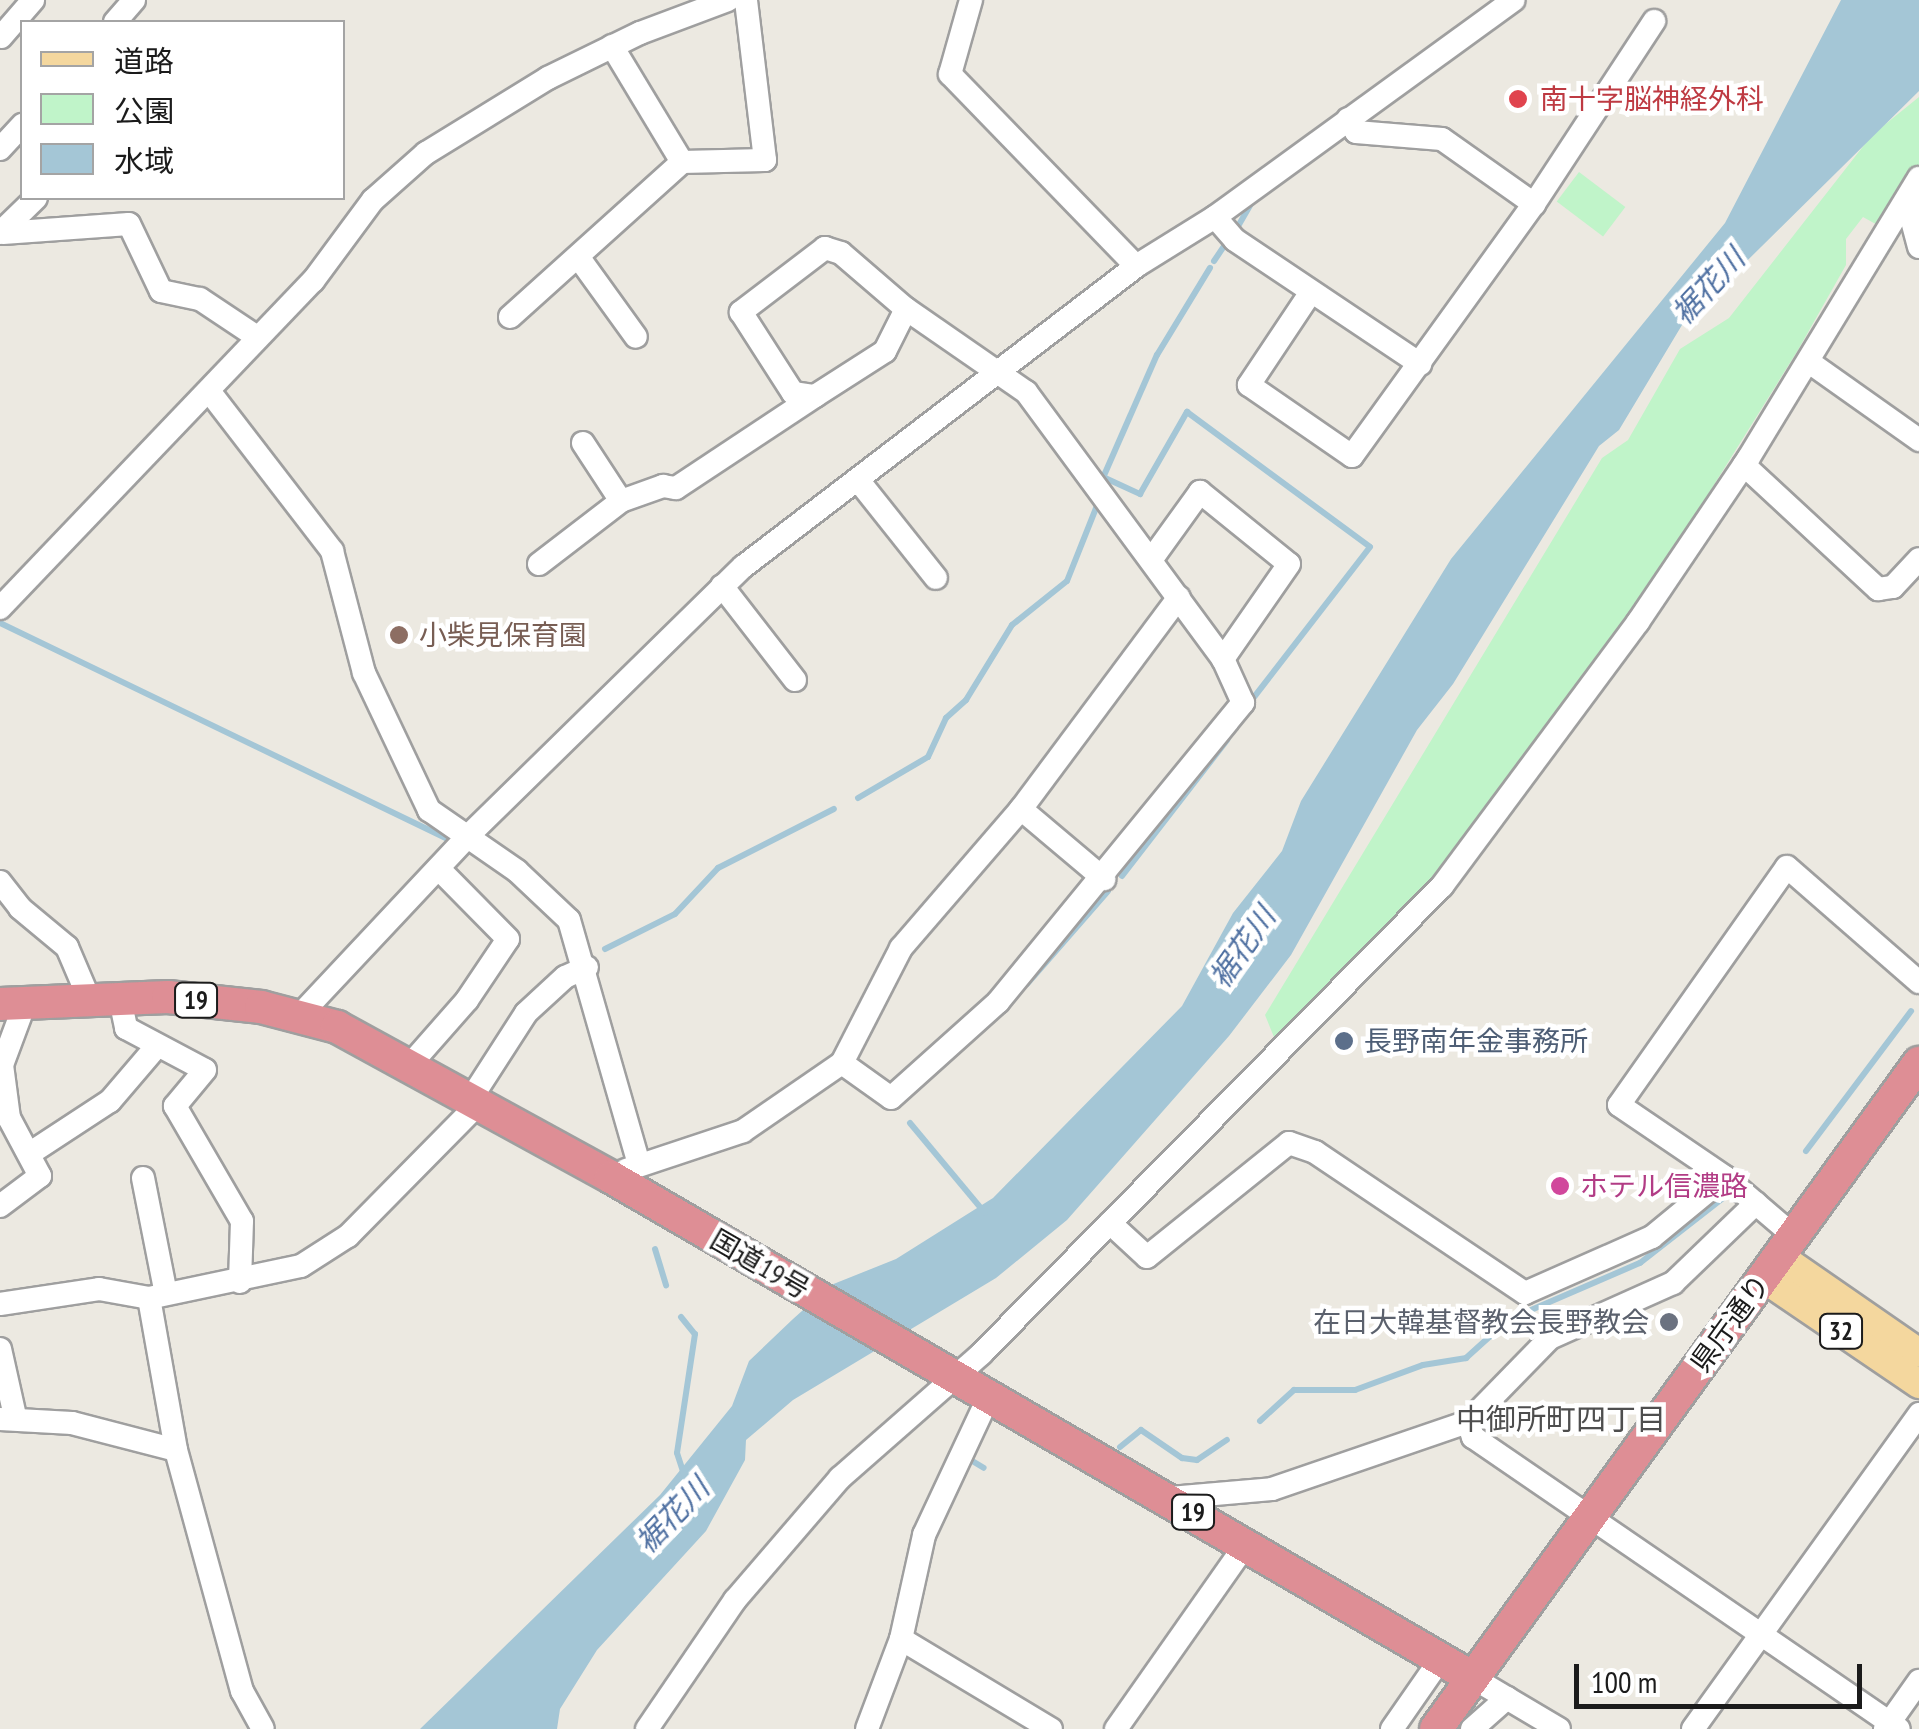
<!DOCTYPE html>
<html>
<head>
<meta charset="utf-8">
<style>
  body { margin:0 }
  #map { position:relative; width:1919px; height:1729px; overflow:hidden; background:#ece9e1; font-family:"PT Sans Narrow","Noto Sans JP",sans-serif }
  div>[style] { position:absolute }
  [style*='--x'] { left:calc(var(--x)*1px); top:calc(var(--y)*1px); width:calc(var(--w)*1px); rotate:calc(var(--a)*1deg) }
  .park>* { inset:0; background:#c0f4c9; transform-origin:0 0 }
  .water>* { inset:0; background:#a4c6d6 }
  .stream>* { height:6px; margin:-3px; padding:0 3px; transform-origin:3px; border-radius:3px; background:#a4c6d6 }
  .roads { filter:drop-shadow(2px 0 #9f9f9f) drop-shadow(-2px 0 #9f9f9f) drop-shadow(0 2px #9f9f9f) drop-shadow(0 -2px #9f9f9f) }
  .minor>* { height:22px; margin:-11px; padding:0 11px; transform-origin:11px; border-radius:11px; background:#fff }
  .major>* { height:28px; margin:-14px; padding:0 14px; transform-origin:14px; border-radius:14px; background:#f4d79e }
  .highway>* { height:32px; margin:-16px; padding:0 16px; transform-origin:16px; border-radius:16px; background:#de8e95 }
  .dots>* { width:28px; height:28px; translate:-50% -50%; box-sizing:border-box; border:5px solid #fff; border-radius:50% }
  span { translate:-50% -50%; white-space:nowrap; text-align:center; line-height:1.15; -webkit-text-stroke:9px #fff; paint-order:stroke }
  .shield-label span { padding:2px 8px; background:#fff; border:2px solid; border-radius:8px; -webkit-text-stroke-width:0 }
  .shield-label { font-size:25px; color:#1b1b1b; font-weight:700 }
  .health-label { font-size:28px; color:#be3a42 }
  .left { translate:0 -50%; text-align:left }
  .education-label { font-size:28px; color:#785e54 }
  .service-label { font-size:28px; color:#4e5e75 }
  .hotel-label { font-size:28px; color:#b23c85 }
  .street-label { font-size:28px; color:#1b1b1b }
  .worship-label { font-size:28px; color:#5b616d }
  .right { translate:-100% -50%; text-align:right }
  .water-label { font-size:30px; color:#5071a2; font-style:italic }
  .neighbourhood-label { font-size:30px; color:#4e4e4e }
  .legend { position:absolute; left:20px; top:20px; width:325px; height:180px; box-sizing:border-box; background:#fff; border:2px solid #a4a4a4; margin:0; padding:12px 18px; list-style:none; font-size:30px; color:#1b1b1b }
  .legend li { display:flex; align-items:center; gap:20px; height:50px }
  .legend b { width:50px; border:2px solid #a4a4a4 }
  .scale { position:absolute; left:1574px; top:1664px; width:288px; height:45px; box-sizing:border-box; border:5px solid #1b1b1b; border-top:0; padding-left:12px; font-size:30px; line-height:35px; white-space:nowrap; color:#1b1b1b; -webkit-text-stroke:8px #fff; paint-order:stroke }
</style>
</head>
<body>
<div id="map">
  <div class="park">
    <i style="clip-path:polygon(1919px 97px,1919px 168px,1881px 227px,1863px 217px,1846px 239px,1846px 265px,1798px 350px,1631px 618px,1421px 891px,1276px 1042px,1265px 1015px,1602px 458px,1628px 440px,1680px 349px,1729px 318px,1872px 135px)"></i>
    <i style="left:1579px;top:172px;width:58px;height:37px;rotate:37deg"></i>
  </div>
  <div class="water">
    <i style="clip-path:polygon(1841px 0,1919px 0,1919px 91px,1682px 325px,1619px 430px,1599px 446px,1453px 684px,1417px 730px,1291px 955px,1229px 1036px,1067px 1220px,996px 1278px,793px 1400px,746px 1440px,745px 1460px,706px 1531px,597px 1650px,560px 1709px,557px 1729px,420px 1729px,660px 1495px,732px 1406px,749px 1361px,793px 1319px,831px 1285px,896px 1259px,993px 1198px,1182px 1006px,1233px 913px,1282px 851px,1301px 801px,1451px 559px,1725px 223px)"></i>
  </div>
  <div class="stream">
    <i style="--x:1237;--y:228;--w:30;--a:-60"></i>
    <i style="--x:1214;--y:261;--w:23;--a:-56"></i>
    <i style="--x:1103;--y:477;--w:41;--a:24.7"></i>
    <i style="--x:1140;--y:494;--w:95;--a:-60.2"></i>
    <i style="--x:1187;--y:412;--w:227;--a:36.4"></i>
    <i style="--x:1370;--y:547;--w:190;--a:127.7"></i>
    <i style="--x:1102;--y:480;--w:137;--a:-66.3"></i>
    <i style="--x:1157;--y:355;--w:102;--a:-58.7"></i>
    <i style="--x:0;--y:623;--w:504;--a:25.75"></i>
    <i style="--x:858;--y:798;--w:81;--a:-30.4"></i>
    <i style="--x:928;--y:757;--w:43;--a:-65.2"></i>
    <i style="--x:946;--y:718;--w:27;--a:-42"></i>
    <i style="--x:966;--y:700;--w:88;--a:-58.5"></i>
    <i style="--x:1012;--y:625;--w:70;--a:-38.7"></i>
    <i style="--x:1067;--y:581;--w:84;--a:-68.3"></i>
    <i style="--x:1122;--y:876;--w:172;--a:-52.3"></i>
    <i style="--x:605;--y:949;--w:78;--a:-26.6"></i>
    <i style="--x:675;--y:914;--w:63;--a:-46.9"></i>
    <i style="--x:718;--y:868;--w:130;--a:-27"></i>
    <i style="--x:1027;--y:984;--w:123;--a:-48.9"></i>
    <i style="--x:910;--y:1123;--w:117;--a:50.2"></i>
    <i style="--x:1806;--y:1151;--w:175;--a:-53.1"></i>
    <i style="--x:655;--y:1249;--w:38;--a:73"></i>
    <i style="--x:681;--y:1317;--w:22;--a:51"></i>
    <i style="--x:695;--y:1334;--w:120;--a:98.6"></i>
    <i style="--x:677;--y:1453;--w:22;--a:72"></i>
    <i style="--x:1260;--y:1421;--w:46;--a:-42.4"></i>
    <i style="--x:1294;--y:1390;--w:61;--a:0"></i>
    <i style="--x:1355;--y:1390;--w:72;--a:-20.2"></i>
    <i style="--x:1423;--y:1365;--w:44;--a:-9.2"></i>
    <i style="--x:1466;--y:1358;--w:57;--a:-42.1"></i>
    <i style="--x:1508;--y:1320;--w:144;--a:-23.4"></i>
    <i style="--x:1640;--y:1263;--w:104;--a:-38"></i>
    <i style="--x:1120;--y:1447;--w:27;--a:-39"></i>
    <i style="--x:1141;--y:1430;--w:50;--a:34.3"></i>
    <i style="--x:1182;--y:1458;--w:15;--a:8"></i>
    <i style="--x:1197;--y:1460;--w:36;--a:-34"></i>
    <i style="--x:969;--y:1459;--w:17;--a:31"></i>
  </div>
  <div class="roads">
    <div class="minor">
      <i style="--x:971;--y:0;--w:77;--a:105.8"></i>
      <i style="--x:950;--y:74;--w:267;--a:45.9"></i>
      <i style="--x:115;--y:22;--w:29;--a:-49"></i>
      <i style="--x:1;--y:37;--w:49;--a:-49.1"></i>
      <i style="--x:612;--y:46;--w:135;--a:58.9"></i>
      <i style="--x:1348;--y:119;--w:15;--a:58"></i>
      <i style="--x:1356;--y:132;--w:86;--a:4.7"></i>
      <i style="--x:1442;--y:139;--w:113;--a:35.2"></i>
      <i style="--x:0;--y:149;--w:33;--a:-47"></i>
      <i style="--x:1919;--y:200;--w:19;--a:115"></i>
      <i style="--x:1911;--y:217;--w:31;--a:75"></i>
      <i style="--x:1215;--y:217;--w:30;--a:49"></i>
      <i style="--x:1235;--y:240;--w:223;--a:33.8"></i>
      <i style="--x:0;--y:233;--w:50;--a:-44.2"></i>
      <i style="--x:3;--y:233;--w:126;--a:-4.1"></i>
      <i style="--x:129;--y:224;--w:74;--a:64.5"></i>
      <i style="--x:161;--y:291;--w:40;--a:12"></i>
      <i style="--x:200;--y:299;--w:65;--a:33.7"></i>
      <i style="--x:579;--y:258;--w:97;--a:54.2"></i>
      <i style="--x:1311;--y:292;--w:112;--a:123.7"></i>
      <i style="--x:1249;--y:385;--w:125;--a:34.6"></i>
      <i style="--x:1352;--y:456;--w:311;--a:-54.2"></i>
      <i style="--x:1534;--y:204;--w:219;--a:-56.7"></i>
      <i style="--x:510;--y:317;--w:232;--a:-42"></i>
      <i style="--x:682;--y:162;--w:83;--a:-1.4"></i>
      <i style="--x:765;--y:160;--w:161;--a:-96.8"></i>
      <i style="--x:1809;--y:362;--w:135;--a:35.3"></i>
      <i style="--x:209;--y:391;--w:202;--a:52.4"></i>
      <i style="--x:332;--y:551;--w:126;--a:75.3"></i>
      <i style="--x:364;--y:673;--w:152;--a:64.6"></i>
      <i style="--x:429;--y:810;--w:107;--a:34.7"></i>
      <i style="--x:517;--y:871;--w:71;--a:43.3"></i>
      <i style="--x:569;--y:920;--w:254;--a:74"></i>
      <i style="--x:583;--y:443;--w:69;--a:56.8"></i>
      <i style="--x:1744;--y:465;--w:183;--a:42.8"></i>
      <i style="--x:1878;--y:589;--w:15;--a:-8"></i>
      <i style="--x:1893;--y:587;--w:38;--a:-47"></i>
      <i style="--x:858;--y:480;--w:125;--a:51.5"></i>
      <i style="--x:1151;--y:560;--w:84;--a:-54.2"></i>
      <i style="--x:1200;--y:492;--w:114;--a:39"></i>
      <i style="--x:1289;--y:564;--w:116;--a:124.8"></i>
      <i style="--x:539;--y:564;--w:103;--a:-37.5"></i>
      <i style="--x:621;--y:501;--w:45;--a:-19.7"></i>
      <i style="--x:663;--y:486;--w:13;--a:9"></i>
      <i style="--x:676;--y:488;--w:167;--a:-33.5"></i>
      <i style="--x:722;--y:586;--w:119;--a:52.2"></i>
      <i style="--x:0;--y:608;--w:453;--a:-46.3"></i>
      <i style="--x:313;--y:281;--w:101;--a:-53.5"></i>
      <i style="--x:373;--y:200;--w:71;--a:-41.6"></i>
      <i style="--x:426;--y:153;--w:143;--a:-31.6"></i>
      <i style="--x:548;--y:78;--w:102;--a:-26.1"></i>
      <i style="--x:640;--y:33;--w:94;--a:-20.6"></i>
      <i style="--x:1021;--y:809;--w:109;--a:40.1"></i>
      <i style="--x:0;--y:882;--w:33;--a:52"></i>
      <i style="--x:20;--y:908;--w:61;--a:39.7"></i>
      <i style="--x:67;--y:947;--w:59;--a:66.9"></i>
      <i style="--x:120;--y:999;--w:30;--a:78"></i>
      <i style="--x:126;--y:1028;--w:89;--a:28"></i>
      <i style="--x:205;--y:1070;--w:47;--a:129.8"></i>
      <i style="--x:175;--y:1106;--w:133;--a:59.8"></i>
      <i style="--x:242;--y:1221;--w:61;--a:91.9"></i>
      <i style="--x:300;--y:1015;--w:245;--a:-46.8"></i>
      <i style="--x:468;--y:836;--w:386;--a:-44.4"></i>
      <i style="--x:744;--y:566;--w:494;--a:-37.4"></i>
      <i style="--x:1136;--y:266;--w:93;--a:-31.8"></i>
      <i style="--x:1215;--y:217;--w:369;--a:-36"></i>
      <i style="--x:842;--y:1063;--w:60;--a:35.5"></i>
      <i style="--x:891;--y:1098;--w:144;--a:-41.9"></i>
      <i style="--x:998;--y:1002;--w:387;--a:-50.7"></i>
      <i style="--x:1243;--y:703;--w:48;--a:-114.4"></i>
      <i style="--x:1223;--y:659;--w:332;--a:-126.4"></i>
      <i style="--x:1026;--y:392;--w:146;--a:-145.3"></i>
      <i style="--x:906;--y:309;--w:86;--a:-139.3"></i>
      <i style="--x:841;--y:253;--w:17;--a:-163"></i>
      <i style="--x:825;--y:248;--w:106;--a:142.7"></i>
      <i style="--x:741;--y:312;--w:96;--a:57.3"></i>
      <i style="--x:793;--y:393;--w:22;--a:8"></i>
      <i style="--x:815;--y:396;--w:83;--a:-32.7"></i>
      <i style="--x:885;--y:351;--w:47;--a:-63.4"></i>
      <i style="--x:409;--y:1066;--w:88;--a:-48.7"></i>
      <i style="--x:467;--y:1000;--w:73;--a:-56.1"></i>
      <i style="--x:508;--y:939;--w:98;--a:-134.6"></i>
      <i style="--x:470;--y:1100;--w:103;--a:-57.2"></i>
      <i style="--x:526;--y:1013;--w:53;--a:-42.7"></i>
      <i style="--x:565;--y:977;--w:24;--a:-24"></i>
      <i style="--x:32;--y:1152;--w:93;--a:-33.2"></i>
      <i style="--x:110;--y:1101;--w:72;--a:-49.5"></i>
      <i style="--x:626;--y:1170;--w:123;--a:-18.4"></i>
      <i style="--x:743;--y:1131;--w:120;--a:-34.5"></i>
      <i style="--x:842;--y:1063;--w:129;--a:-62.8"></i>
      <i style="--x:901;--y:948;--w:184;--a:-49.2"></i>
      <i style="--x:1021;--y:809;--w:264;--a:-53.3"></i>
      <i style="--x:143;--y:1178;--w:118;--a:78.8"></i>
      <i style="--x:0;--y:1206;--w:50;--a:-36.9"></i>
      <i style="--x:40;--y:1176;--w:66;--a:-118.1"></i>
      <i style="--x:9;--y:1118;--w:53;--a:-97.5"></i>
      <i style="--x:2;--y:1065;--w:66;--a:-69.6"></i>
      <i style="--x:1110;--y:1223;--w:50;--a:42.6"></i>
      <i style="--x:1147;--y:1257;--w:182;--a:-38.8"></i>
      <i style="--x:1289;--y:1143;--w:28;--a:19"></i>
      <i style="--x:1315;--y:1152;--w:253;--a:33.9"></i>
      <i style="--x:1525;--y:1293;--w:139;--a:-23.8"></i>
      <i style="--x:1652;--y:1237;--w:94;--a:-39.4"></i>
      <i style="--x:1794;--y:1236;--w:91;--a:-139.5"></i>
      <i style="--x:1725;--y:1177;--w:128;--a:-145.8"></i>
      <i style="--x:1619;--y:1105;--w:291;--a:-54.8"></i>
      <i style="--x:1787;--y:867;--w:175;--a:41.1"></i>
      <i style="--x:149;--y:1298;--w:154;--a:79.9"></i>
      <i style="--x:176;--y:1450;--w:250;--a:74.7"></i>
      <i style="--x:242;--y:1691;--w:43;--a:61.1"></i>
      <i style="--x:0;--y:1304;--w:100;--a:-8.6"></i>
      <i style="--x:99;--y:1289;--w:51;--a:10.2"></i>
      <i style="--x:149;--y:1298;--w:155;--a:-11.9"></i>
      <i style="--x:301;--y:1266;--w:56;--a:-32.6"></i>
      <i style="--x:348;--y:1236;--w:184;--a:-45.4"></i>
      <i style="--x:0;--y:1349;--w:69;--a:77.4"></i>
      <i style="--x:0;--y:1419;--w:72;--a:3.2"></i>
      <i style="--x:72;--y:1423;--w:107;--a:14.6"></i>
      <i style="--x:1468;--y:1422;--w:16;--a:72"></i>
      <i style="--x:1473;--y:1437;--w:516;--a:34.43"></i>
      <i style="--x:1170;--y:1498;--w:102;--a:-5"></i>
      <i style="--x:1272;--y:1489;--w:207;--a:-18.9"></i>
      <i style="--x:1468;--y:1422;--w:117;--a:-45.7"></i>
      <i style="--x:1550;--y:1338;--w:135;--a:-24.1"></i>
      <i style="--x:1673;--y:1283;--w:115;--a:-43.9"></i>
      <i style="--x:901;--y:1639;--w:107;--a:-77.5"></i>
      <i style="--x:924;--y:1535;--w:153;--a:-64.9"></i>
      <i style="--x:1473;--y:1678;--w:100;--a:30.7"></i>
      <i style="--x:647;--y:1729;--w:156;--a:-55.7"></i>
      <i style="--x:735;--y:1600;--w:161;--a:-49.3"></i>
      <i style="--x:840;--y:1478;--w:188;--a:-41.3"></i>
      <i style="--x:981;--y:1354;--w:657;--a:-45.43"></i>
      <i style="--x:1442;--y:886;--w:329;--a:-53.4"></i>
      <i style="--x:1638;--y:622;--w:197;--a:-56"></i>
      <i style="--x:1748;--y:459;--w:329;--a:-58.7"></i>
      <i style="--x:867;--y:1729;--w:96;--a:-69.3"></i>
      <i style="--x:901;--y:1639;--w:175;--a:31"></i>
      <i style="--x:1116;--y:1729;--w:226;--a:-54.9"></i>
      <i style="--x:1392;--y:1729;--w:84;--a:-55.2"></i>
      <i style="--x:1472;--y:1729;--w:47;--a:-41.5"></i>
      <i style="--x:1693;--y:1729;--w:388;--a:-54.3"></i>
      <i style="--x:1885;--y:1729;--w:59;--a:-54.7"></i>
    </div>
    <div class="major">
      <i style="--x:1779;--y:1256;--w:170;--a:34.7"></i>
      <i style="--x:1763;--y:1278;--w:189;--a:34.2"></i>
    </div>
    <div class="highway">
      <i style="--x:0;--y:1004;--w:168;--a:-2.4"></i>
      <i style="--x:168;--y:997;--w:94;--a:6.1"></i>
      <i style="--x:261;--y:1007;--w:79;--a:14.7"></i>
      <i style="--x:337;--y:1027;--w:312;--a:28.7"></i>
      <i style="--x:611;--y:1177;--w:997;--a:30.17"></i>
      <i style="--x:1436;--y:1729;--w:823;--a:-54.05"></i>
    </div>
  </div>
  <div class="dots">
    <i style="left:1518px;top:99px;background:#e0444e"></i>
    <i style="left:399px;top:635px;background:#8d6e63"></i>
    <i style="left:1344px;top:1041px;background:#5c6f8a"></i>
    <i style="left:1560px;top:1186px;background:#d1479c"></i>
    <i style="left:1669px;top:1322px;background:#6b7280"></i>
  </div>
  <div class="shield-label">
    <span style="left:196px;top:1000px">19</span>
    <span style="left:1841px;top:1331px">32</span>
    <span style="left:1193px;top:1512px">19</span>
  </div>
  <div class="health-label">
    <span class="left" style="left:1540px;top:99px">南十字脳神経外科</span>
  </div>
  <div class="education-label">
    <span class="left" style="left:419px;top:635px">小柴見保育園</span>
  </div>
  <div class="service-label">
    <span class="left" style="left:1364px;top:1041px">長野南年金事務所</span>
  </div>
  <div class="hotel-label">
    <span class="left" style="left:1580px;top:1186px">ホテル信濃路</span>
  </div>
  <div class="street-label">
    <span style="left:760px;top:1264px;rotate:30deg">国道19号</span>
    <span style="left:1730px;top:1323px;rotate:-54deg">県庁通り</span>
  </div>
  <div class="worship-label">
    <span class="right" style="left:1649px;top:1322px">在日大韓基督教会長野教会</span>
  </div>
  <div class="water-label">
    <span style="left:1708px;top:286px;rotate:-47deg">裾花川</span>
    <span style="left:1242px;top:947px;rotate:-55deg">裾花川</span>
    <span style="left:672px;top:1515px;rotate:-46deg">裾花川</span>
  </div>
  <div class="neighbourhood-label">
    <span style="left:1561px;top:1419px">中御所町四丁目</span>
  </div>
  <ul class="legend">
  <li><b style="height:12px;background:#f4d79e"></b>道路</li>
  <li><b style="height:28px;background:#c0f4c9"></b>公園</li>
  <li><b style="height:28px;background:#a4c6d6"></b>水域</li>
  </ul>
  <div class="scale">100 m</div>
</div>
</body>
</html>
